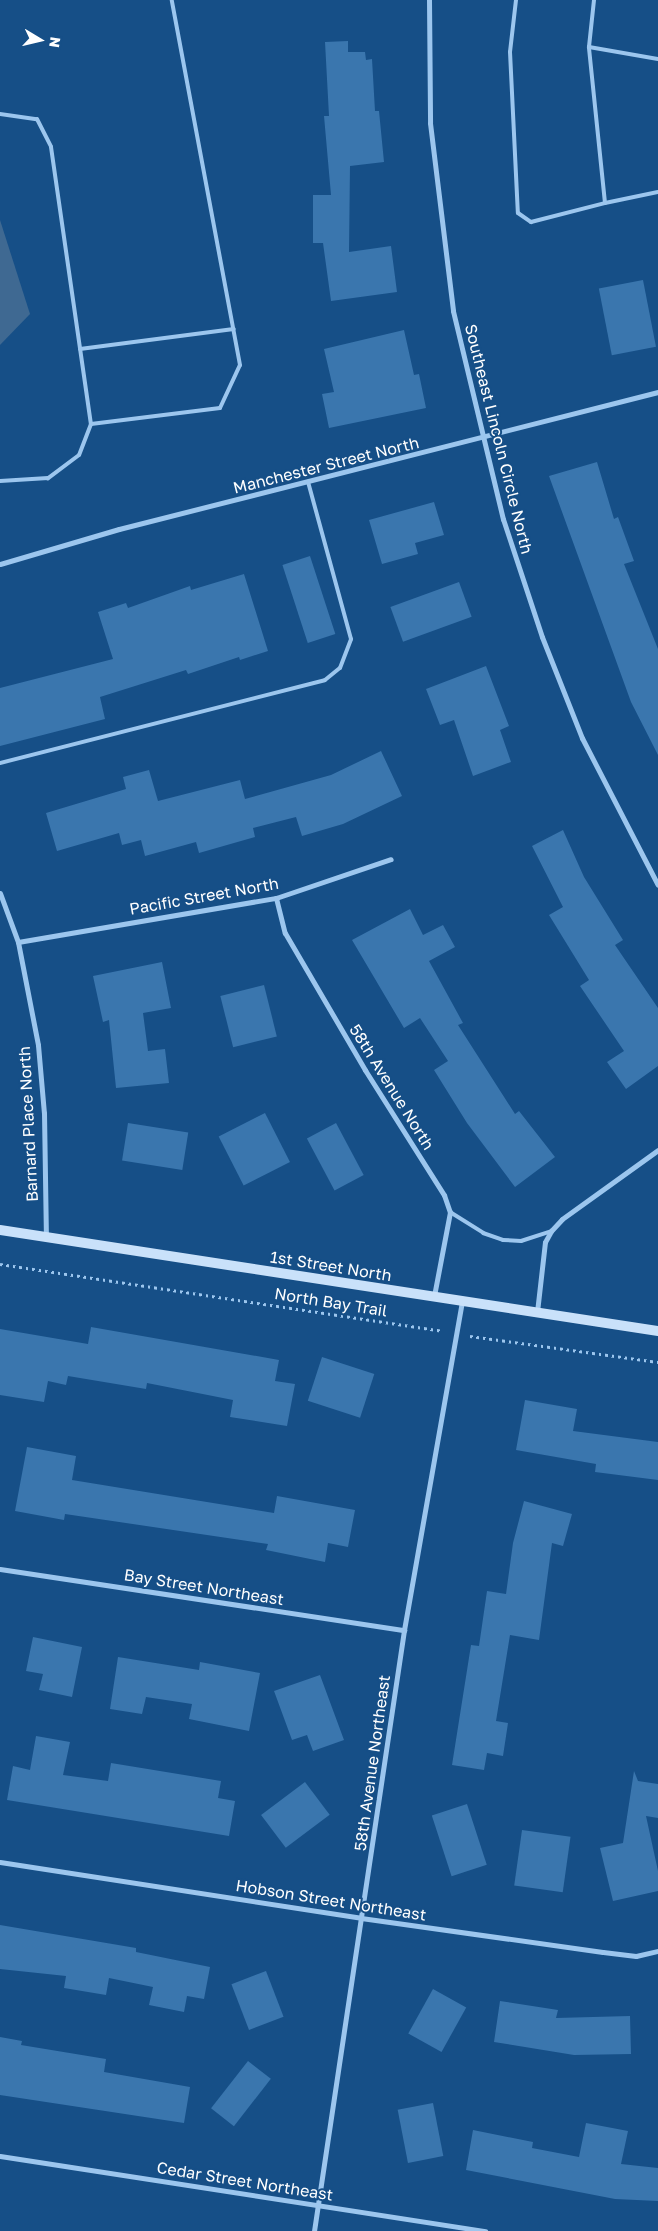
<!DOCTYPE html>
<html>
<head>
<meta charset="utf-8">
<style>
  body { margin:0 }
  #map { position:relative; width:658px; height:2231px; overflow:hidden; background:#164f87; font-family:"Golos Text",sans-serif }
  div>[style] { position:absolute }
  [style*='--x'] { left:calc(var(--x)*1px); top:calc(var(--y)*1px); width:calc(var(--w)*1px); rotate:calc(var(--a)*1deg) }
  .water>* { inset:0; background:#3f6992 }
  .building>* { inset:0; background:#3a76ae; transform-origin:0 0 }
  .path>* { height:3px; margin-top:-1.5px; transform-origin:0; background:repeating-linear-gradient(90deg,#9cc6ee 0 2.5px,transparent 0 6.5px) }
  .lane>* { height:4px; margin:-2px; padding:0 2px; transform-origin:2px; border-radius:2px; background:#9cc6ee }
  .street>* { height:5px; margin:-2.5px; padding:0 2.5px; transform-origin:2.5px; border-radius:2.5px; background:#9cc6ee }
  .secondary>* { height:10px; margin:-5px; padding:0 5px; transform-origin:5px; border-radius:5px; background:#c9e1fa }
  span { translate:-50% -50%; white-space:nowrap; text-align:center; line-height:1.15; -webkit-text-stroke:4px #164f87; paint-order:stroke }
  .street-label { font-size:16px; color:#fff }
  .north { position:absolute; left:15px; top:15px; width:50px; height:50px; -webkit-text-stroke:4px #164f87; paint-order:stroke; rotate:99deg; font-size:14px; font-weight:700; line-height:20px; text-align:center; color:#fff }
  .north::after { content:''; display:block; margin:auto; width:18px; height:22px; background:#fff; clip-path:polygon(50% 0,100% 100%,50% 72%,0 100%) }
</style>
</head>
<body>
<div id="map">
  <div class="water">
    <i style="clip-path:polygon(0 220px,30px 314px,0 345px)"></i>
  </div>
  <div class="building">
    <i style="clip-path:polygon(348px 41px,348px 52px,365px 52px,366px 60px,372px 59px,375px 111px,379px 111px,384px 162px,350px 166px,349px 252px,391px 246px,397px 292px,331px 301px,323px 243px,313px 243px,313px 195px,331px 195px,324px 116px,329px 116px,325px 42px)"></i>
    <i style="left:643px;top:280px;width:68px;height:45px;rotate:79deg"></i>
    <i style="clip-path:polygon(404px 330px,414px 375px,419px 374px,426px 408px,329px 428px,322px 394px,334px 392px,324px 349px)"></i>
    <i style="clip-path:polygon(597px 462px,614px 519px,618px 517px,634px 561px,624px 564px,658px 649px,658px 755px,631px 702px,549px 476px)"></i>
    <i style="clip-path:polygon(434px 502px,444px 535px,415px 543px,418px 554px,382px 564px,369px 520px)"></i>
    <i style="left:310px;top:556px;width:82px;height:29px;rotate:72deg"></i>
    <i style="clip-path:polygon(244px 574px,268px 651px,240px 660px,239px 657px,188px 674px,186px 670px,100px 697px,105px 719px,0 746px,0 688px,113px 659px,98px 612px,126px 603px,128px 608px,190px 586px,191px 590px)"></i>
    <i style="left:459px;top:582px;width:37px;height:73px;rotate:70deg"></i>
    <i style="clip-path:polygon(486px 666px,509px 726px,500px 730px,511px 762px,473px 776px,454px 720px,440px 725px,426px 689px)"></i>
    <i style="clip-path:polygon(381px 751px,402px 796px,343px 824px,302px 836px,296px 817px,253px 828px,255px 837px,199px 853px,196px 842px,145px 856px,141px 840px,122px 845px,119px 833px,57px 851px,46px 813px,126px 789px,123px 777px,149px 770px,158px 801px,240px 780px,245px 799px,331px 775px)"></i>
    <i style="clip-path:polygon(563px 830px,584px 877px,623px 940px,615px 945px,658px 1008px,658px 1066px,626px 1089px,607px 1062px,624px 1051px,580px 986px,589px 980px,549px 915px,563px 907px,532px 846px)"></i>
    <i style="clip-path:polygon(410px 909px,423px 935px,443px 925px,455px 947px,429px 961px,463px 1023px,458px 1025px,515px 1114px,519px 1111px,555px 1157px,515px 1187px,467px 1123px,434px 1070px,448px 1061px,420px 1018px,404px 1028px,352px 940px)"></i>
    <i style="clip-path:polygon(162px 962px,171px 1008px,143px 1013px,148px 1051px,165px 1049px,169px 1083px,116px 1088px,109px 1020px,103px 1022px,93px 976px)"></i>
    <i style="left:264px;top:985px;width:53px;height:45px;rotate:76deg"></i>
    <i style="left:265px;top:1113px;width:55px;height:52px;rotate:63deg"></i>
    <i style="left:128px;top:1123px;width:61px;height:38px;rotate:9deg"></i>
    <i style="left:336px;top:1123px;width:59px;height:33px;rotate:62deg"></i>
    <i style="clip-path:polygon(91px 1327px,279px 1360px,275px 1381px,295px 1384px,287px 1426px,230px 1417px,233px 1400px,147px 1383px,146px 1389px,68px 1376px,66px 1385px,48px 1381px,44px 1402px,0 1395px,0 1329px,88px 1344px)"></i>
    <i style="left:322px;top:1357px;width:55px;height:46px;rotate:18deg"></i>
    <i style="clip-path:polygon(525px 1400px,577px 1409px,573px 1431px,658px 1442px,658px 1480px,595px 1472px,596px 1464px,516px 1450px)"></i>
    <i style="clip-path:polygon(27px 1447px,76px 1456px,72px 1480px,274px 1513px,277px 1496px,355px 1510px,348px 1547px,328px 1543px,325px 1562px,266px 1550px,268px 1544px,65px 1514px,64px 1520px,15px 1511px)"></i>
    <i style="clip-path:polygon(524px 1501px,572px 1514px,563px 1546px,552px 1543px,539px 1640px,510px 1635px,496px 1721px,508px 1723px,503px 1756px,487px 1753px,484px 1770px,452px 1765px,471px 1645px,479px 1646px,487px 1591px,506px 1594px,513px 1543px)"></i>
    <i style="clip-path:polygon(33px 1637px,82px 1647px,72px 1697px,39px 1690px,43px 1674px,26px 1671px)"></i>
    <i style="clip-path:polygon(118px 1657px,199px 1670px,200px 1662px,260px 1673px,249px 1731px,189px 1719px,192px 1704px,146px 1697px,142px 1714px,110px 1709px)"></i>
    <i style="clip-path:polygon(320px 1675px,344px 1740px,313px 1751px,307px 1735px,292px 1740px,274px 1691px)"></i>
    <i style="clip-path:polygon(36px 1736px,70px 1742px,63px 1775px,108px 1781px,111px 1763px,221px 1781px,218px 1798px,235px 1801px,229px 1836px,7px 1800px,13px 1766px,30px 1770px)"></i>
    <i style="clip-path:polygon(634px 1771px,638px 1781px,658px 1784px,658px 1818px,646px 1816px,658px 1871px,658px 1891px,613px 1901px,600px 1848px,623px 1843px)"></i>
    <i style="left:305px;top:1782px;width:41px;height:55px;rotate:53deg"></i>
    <i style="left:467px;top:1804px;width:64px;height:37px;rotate:72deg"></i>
    <i style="left:522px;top:1830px;width:49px;height:56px;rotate:8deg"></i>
    <i style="clip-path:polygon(0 1925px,136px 1948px,136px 1952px,210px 1967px,204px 1999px,187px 1996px,184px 2012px,149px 2005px,153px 1987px,109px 1978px,106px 1995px,64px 1988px,66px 1976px,0 1969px)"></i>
    <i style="left:266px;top:1971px;width:49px;height:37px;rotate:69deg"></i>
    <i style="left:433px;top:1989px;width:38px;height:51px;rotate:29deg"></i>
    <i style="clip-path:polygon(500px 2001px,558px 2010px,556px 2018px,630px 2016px,631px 2054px,574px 2055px,494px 2042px)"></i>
    <i style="clip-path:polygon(0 2037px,22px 2041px,21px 2045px,106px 2059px,104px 2072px,190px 2087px,184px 2123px,0 2095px)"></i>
    <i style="left:248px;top:2061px;width:29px;height:60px;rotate:38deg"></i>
    <i style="left:433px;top:2103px;width:54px;height:36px;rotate:79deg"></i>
    <i style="clip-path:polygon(586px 2123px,628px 2131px,621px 2164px,658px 2168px,658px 2201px,615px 2199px,466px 2170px,473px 2130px,533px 2142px,532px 2148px,579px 2157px)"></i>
  </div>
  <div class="path">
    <i style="--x:0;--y:1264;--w:447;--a:8.6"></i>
    <i style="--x:470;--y:1336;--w:190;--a:7.9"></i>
  </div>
  <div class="lane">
    <i style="--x:516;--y:0;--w:52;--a:96.6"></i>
    <i style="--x:510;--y:52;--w:161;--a:87.2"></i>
    <i style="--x:518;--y:213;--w:16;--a:35"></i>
    <i style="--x:531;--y:222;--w:76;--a:-14.4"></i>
    <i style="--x:605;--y:203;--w:157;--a:-95.9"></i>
    <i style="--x:594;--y:0;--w:47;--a:96.1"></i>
    <i style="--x:589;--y:47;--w:70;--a:9.9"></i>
    <i style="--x:0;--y:114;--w:37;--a:8"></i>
    <i style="--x:37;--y:119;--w:31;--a:63"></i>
    <i style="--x:51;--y:147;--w:280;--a:81.8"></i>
    <i style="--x:91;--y:424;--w:33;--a:111"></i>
    <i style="--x:79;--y:455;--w:39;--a:143"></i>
    <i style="--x:48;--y:478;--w:48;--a:176.4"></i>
    <i style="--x:605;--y:203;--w:54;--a:-11.7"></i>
    <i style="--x:80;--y:349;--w:155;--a:-7.4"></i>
    <i style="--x:91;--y:424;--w:130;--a:-7.1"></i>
    <i style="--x:220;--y:408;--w:47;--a:-65.1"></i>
    <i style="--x:240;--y:365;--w:371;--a:-100.6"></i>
    <i style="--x:0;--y:763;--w:335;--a:-14.3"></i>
    <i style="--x:325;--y:680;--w:19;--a:-39"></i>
    <i style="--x:340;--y:668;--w:31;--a:-69"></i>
    <i style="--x:351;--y:639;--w:163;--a:-105.3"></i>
    <i style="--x:450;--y:1212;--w:39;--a:32"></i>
    <i style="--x:483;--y:1233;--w:21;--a:19"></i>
    <i style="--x:503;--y:1240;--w:18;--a:3"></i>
    <i style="--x:521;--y:1241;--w:32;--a:-18"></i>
  </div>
  <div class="street">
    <i style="--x:429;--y:0;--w:123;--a:89.5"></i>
    <i style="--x:430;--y:123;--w:189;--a:83"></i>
    <i style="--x:453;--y:311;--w:214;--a:76.5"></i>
    <i style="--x:503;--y:519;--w:124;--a:71.7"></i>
    <i style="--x:542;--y:637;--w:109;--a:68.4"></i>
    <i style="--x:582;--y:738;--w:165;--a:62.7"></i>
    <i style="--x:0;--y:564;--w:124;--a:-16.4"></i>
    <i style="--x:119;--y:529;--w:556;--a:-14.26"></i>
    <i style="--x:0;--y:893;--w:52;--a:69.8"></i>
    <i style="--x:18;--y:942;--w:105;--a:79"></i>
    <i style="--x:38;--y:1045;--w:68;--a:85"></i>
    <i style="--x:44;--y:1113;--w:124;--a:89.1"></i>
    <i style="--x:276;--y:898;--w:36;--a:76"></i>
    <i style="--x:285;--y:933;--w:159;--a:59.7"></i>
    <i style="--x:365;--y:1070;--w:148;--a:57.7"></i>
    <i style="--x:444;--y:1195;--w:18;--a:71"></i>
    <i style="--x:450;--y:1212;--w:86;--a:100.8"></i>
    <i style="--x:18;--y:942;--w:262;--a:-9.7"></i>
    <i style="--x:276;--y:898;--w:121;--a:-18.7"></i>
    <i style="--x:537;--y:1312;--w:70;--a:-83.5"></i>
    <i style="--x:545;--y:1242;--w:13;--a:-61"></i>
    <i style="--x:551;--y:1231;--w:16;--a:-47"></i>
    <i style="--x:562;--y:1219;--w:118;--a:-35.7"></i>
    <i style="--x:0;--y:1569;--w:409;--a:8.6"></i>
    <i style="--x:0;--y:1862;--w:365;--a:8.8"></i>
    <i style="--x:361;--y:1918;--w:244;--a:8"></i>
    <i style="--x:603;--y:1952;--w:33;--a:7"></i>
    <i style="--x:636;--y:1956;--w:23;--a:-13"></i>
    <i style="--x:0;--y:2156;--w:491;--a:8.8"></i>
    <i style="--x:314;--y:2231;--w:608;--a:-81.48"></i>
    <i style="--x:404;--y:1630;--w:334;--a:-80"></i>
  </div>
  <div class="secondary">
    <i style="--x:0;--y:1230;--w:666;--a:8.73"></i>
  </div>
  <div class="street-label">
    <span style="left:499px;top:439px;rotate:76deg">Southeast Lincoln Circle North</span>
    <span style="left:326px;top:465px;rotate:-14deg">Manchester Street North</span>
    <span style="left:204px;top:896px;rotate:-10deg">Pacific Street North</span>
    <span style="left:392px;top:1087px;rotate:58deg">58th Avenue North</span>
    <span style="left:28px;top:1124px;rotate:-93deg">Barnard Place North</span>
    <span style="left:331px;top:1266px;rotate:9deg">1st Street North</span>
    <span style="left:331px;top:1302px;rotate:9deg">North Bay Trail</span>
    <span style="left:204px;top:1587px;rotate:9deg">Bay Street Northeast</span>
    <span style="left:372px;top:1763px;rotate:-82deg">58th Avenue Northeast</span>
    <span style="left:331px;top:1900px;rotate:9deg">Hobson Street Northeast</span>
    <span style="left:245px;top:2181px;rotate:9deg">Cedar Street Northeast</span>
  </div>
  <div class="north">N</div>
</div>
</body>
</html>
